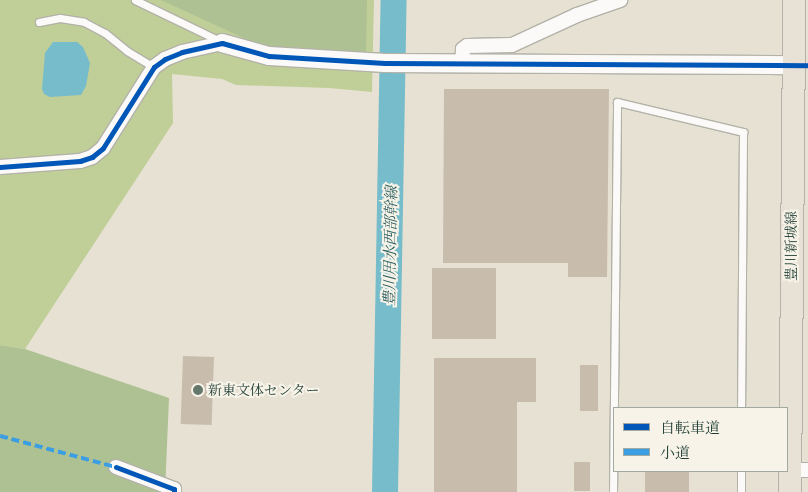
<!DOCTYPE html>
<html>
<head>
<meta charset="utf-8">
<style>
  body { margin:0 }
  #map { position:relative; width:808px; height:492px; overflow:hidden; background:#e6e1d2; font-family:"Libre Caslon Text","Noto Serif JP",serif }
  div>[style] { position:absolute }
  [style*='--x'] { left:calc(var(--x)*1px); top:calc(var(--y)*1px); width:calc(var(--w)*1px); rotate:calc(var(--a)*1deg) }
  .green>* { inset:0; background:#c0cf98 }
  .forest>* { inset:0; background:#aec192 }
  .water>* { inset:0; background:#76bcca }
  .river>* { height:26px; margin:-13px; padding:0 13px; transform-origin:13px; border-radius:13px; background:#76bcca }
  .building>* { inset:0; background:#c8bcad; transform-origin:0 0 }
  .roads { filter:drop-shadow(1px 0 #b2b2a8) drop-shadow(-1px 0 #b2b2a8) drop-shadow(0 1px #b2b2a8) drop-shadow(0 -1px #b2b2a8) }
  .service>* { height:7px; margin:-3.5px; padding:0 3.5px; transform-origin:3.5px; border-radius:3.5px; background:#fbfaf8 }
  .minor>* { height:14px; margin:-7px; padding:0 7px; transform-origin:7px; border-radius:7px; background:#fbfaf8 }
  .tertiary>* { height:18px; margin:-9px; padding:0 9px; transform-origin:9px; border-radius:9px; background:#fbfaf8 }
  .primary>* { height:22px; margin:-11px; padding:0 11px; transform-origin:11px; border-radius:11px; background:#e8e1d5 }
  .quiet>* { height:4px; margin-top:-2px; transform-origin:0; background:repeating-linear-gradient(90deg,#3c9ee2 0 8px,transparent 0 12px) }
  .cycleway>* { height:5px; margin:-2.5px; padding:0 2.5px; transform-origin:2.5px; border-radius:2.5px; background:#0057b8 }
  .dots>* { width:14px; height:14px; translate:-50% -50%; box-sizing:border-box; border:2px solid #f7f3e8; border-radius:50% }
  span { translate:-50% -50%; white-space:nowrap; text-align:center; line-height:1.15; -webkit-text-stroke:4px #f7f3e8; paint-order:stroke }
  .street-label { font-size:14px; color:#1f3d34 }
  .poi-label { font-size:14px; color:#1f3d34 }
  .left { translate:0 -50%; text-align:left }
  .water-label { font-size:15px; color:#2b5e60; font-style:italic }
  .legend { position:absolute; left:613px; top:407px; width:175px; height:65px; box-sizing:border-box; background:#f7f3e8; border:1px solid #a1aaa0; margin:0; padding:6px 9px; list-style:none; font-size:15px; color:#1f3d34 }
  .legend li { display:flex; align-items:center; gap:10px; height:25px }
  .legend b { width:25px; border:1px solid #a1aaa0 }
</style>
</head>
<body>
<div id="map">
  <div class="green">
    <i style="clip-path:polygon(0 0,374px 0,372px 92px,329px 88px,236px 85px,222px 79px,172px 74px,173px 123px,25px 349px,0 345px)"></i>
  </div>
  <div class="forest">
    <i style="clip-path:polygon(161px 0,367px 0,366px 52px,272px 46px,248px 40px)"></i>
    <i style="clip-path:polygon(0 345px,25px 349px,169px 398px,165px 492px,0 492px)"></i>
  </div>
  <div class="water">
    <i style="clip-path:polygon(53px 42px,77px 42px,83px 47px,90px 63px,86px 86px,81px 95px,50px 97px,44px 94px,42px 89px,45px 53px)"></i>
  </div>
  <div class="river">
    <i style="--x:385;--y:492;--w:492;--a:-89"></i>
  </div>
  <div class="building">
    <i style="clip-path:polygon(444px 89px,609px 89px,607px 277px,568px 277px,568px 263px,443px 263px)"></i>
    <i style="left:432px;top:268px;width:64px;height:71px"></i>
    <i style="left:183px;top:356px;width:31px;height:68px;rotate:2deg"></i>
    <i style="clip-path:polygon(434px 358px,536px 358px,536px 402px,517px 402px,517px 492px,434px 492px)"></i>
    <i style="left:580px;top:365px;width:18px;height:46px"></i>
    <i style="left:574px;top:462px;width:16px;height:29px"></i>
    <i style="left:645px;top:471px;width:44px;height:21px"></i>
  </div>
  <div class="roads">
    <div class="service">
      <i style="--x:135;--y:0;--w:94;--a:25.8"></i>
      <i style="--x:39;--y:22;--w:21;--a:-11"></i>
      <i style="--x:60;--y:18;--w:24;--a:9"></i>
      <i style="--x:84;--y:22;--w:24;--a:28"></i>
      <i style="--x:105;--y:33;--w:28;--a:39"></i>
      <i style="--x:127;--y:51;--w:31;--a:31"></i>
      <i style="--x:613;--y:492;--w:390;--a:-89.4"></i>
      <i style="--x:617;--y:102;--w:130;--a:13.4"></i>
      <i style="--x:743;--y:132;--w:276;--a:90.4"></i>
      <i style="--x:741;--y:492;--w:21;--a:-90"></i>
    </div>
    <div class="minor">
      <i style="--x:462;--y:64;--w:15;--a:-86"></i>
      <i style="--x:463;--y:49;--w:5;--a:-37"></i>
      <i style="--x:467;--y:46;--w:45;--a:-1.3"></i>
      <i style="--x:512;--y:45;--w:72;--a:-24.8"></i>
      <i style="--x:577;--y:15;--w:46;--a:-19.2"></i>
      <i style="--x:0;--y:167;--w:80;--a:-4.3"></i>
      <i style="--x:80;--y:161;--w:13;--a:-18"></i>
      <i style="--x:92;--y:157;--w:14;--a:-39"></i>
      <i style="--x:103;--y:148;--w:96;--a:-57.8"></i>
      <i style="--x:154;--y:67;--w:14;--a:-36"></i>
      <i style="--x:165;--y:59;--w:18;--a:-22"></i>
      <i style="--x:182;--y:52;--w:41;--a:-12.7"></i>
      <i style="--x:116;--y:467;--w:62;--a:20.8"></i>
      <i style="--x:174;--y:489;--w:3;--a:90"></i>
      <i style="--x:790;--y:470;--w:18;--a:0"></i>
    </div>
    <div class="tertiary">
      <i style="--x:222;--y:43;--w:49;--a:15.5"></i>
      <i style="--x:269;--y:56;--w:116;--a:3.5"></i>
      <i style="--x:385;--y:63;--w:408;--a:0.3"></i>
    </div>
    <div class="primary">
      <i style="--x:790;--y:492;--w:492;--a:-89.5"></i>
    </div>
  </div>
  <div class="quiet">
    <i style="--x:0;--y:436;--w:120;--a:15"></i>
  </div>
  <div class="cycleway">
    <i style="--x:0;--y:167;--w:80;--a:-4.3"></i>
    <i style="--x:80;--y:161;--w:13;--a:-18"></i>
    <i style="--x:92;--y:157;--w:14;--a:-39"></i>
    <i style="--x:103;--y:148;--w:96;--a:-57.8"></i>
    <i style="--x:154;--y:67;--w:14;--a:-36"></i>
    <i style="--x:165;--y:59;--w:18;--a:-22"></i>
    <i style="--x:182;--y:52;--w:41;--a:-12.7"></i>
    <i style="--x:222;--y:43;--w:49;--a:15.5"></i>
    <i style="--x:269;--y:56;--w:116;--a:3.5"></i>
    <i style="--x:385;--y:63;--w:423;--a:0.3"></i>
    <i style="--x:116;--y:467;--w:62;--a:20.8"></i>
    <i style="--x:174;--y:489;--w:3;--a:90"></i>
  </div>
  <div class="dots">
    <i style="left:198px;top:390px;background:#65766b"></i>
  </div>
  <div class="street-label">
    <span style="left:791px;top:246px;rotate:-90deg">豊川新城線</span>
  </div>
  <div class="poi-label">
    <span class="left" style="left:208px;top:390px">新東文体センター</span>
  </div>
  <div class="water-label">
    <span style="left:390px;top:246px;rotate:-89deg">豊川用水西部幹線</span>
  </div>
  <ul class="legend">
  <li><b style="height:6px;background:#0057b8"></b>自転車道</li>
  <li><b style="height:6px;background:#3c9ee2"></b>小道</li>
  </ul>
</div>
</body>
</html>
